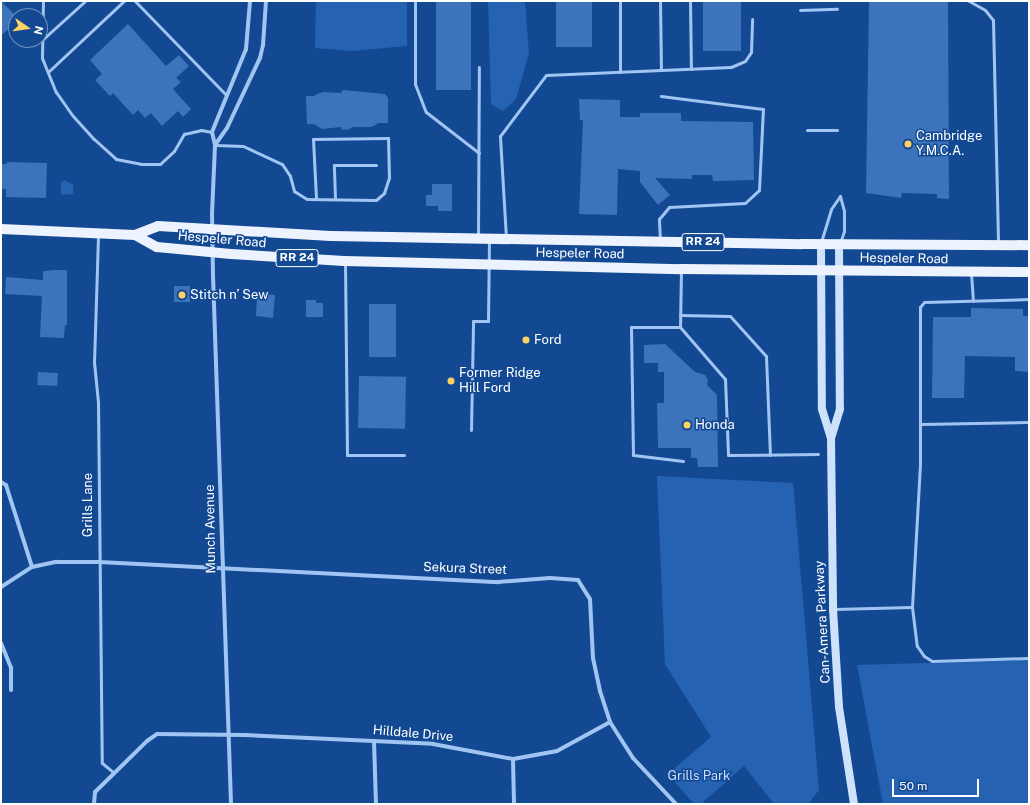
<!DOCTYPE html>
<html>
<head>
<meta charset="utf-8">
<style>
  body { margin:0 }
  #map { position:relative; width:1030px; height:805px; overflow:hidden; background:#134992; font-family:"Public Sans",sans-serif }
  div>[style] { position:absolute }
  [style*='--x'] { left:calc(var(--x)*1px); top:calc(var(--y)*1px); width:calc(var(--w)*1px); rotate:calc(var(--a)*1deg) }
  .green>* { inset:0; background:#2563b2 }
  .building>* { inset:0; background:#3c73bb; transform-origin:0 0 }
  .lane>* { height:3px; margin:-1.5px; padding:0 1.5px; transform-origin:1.5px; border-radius:1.5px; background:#a1c5f2 }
  .street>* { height:4px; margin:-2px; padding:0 2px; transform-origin:2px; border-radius:2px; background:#a1c5f2 }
  .secondary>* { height:8px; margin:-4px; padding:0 4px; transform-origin:4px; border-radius:4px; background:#cfe2fc }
  .primary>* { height:10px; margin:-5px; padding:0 5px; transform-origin:5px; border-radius:5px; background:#ecf3ff }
  .dots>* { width:11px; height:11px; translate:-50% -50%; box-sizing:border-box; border:2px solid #134992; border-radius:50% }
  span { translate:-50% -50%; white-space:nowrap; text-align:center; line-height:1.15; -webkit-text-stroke:3px #134992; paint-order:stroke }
  .shield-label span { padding:1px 3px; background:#134992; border:1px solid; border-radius:3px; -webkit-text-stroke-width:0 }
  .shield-label { font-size:12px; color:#fff; font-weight:700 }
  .poi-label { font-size:13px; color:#fff }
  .left { translate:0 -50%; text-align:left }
  .street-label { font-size:13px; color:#fff }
  .park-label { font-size:13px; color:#c8dffd }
  .frame { position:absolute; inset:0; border:2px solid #fff; pointer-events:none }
  .north { position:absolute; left:8px; top:8px; width:40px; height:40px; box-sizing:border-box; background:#134992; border:1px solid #7192be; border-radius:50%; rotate:103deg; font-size:11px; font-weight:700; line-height:16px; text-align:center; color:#fff }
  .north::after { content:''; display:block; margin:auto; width:14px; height:18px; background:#ffd362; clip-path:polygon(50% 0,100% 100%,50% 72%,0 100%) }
  .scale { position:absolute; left:892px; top:779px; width:87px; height:18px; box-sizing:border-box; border:2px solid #fff; border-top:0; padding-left:5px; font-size:12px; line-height:14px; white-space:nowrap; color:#fff; -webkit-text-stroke:3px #134992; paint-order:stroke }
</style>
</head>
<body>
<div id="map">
  <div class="green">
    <i style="clip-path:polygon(316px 1px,407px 1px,407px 46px,351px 51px,315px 48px)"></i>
    <i style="clip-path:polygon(488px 1px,525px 1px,529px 53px,516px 99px,503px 111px,491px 104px)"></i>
    <i style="clip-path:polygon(64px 180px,73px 185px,73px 194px,61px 195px,61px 183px)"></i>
    <i style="clip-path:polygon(657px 476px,793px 483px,819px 790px,808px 804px,774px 804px,744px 766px,701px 804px,694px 804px,668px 774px,711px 737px,665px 664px)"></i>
    <i style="clip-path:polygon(1029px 660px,1029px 804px,883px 804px,857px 665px)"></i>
  </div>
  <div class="building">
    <i style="clip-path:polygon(1px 1px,16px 16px,16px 22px,1px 36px)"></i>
    <i style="left:436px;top:1px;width:35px;height:89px"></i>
    <i style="left:556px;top:1px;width:36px;height:46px"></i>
    <i style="left:703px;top:1px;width:38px;height:50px"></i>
    <i style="clip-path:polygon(869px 1px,948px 1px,949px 199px,937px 198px,937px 194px,902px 193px,901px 198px,866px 193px)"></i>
    <i style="clip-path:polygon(128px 24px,166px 66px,179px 55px,189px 66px,176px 78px,181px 82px,173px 89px,191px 109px,183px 117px,178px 111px,162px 126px,151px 113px,145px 118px,138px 110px,133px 115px,113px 93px,110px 96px,95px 80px,102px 74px,90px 60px)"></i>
    <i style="clip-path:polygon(343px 90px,385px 94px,388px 98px,388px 123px,379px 123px,371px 127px,352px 127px,350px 129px,342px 130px,341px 127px,322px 129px,314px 124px,307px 124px,306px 96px,314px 96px,317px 94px,324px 92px,341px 93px)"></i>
    <i style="clip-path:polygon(579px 99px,620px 100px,620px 117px,640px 117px,640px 113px,681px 113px,681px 121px,753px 122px,754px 180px,713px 181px,712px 175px,692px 175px,692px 179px,655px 178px,670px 195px,658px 205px,640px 182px,640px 171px,618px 169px,617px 215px,579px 214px,583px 120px,580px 120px)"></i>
    <i style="clip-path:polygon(7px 162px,47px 163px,46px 198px,6px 197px,6px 189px,1px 189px,1px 164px,7px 164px)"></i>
    <i style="clip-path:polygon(432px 184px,452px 184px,452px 211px,438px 211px,438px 206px,426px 206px,426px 195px,432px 195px)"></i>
    <i style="clip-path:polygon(54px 270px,67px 270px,67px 325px,65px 325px,64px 338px,40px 337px,42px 296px,5px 294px,6px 277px,43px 280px,43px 271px)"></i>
    <i style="left:190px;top:286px;width:16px;height:16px;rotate:90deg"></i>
    <i style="clip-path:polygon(264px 294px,275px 295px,273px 318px,256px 316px,257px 298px,264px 298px)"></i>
    <i style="clip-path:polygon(306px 300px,316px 300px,316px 303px,323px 303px,323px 317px,306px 317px)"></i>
    <i style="left:369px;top:304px;width:27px;height:53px"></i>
    <i style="clip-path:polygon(971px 308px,1023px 309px,1023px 316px,1029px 316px,1029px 372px,1015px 371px,1015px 357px,965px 356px,964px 398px,932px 398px,933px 317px,971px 317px)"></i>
    <i style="clip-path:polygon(665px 344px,695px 372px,705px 375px,708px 380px,707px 385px,717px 395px,718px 467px,698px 467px,697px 458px,691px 458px,691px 448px,658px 448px,657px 403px,664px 403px,664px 372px,658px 372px,658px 363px,644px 363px,644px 345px)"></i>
    <i style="left:38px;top:372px;width:20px;height:13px;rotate:3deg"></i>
    <i style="left:359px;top:376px;width:47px;height:52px;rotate:1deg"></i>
  </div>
  <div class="lane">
    <i style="--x:43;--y:1;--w:57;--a:91"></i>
    <i style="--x:42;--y:58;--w:37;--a:68"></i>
    <i style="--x:56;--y:92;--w:29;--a:55"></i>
    <i style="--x:73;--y:116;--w:31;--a:48"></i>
    <i style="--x:94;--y:139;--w:30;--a:42"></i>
    <i style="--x:116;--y:159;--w:25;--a:11"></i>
    <i style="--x:141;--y:164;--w:19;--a:0"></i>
    <i style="--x:160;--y:164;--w:19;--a:-43"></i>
    <i style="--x:174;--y:151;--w:20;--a:-60"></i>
    <i style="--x:184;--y:134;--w:17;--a:-13"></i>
    <i style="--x:201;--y:130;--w:11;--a:10"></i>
    <i style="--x:135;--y:1;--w:131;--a:45.9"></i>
    <i style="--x:415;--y:1;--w:83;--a:90"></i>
    <i style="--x:415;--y:84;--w:30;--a:69"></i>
    <i style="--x:426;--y:112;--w:67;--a:37.7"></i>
    <i style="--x:660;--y:1;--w:69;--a:89.2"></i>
    <i style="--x:690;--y:1;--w:68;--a:89.2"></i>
    <i style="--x:969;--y:1;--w:18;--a:29"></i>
    <i style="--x:985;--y:10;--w:13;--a:51"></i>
    <i style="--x:993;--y:20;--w:223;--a:88.7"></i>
    <i style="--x:800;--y:10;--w:37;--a:-2"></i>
    <i style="--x:42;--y:40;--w:58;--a:-42.2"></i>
    <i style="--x:48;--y:72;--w:104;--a:-43.1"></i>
    <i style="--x:620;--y:72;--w:71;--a:-90"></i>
    <i style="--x:807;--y:130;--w:30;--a:0"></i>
    <i style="--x:215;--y:145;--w:28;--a:2"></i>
    <i style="--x:243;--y:146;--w:43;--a:24.8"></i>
    <i style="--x:282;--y:164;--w:14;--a:56"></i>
    <i style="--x:290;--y:176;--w:16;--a:75"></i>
    <i style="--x:294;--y:191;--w:15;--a:32"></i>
    <i style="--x:307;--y:199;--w:69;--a:0.8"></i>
    <i style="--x:376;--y:200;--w:11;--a:-41"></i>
    <i style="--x:384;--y:193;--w:16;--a:-72"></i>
    <i style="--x:389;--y:178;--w:40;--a:-91.4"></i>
    <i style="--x:388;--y:138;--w:75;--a:179.2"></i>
    <i style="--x:313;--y:139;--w:59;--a:87.1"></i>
    <i style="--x:840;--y:196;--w:16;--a:75"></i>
    <i style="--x:844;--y:211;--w:20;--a:90"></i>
    <i style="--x:844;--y:231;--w:13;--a:108"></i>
    <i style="--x:335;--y:198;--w:33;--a:-92"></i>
    <i style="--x:334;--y:165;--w:42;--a:0"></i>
    <i style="--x:98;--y:236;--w:126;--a:91.8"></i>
    <i style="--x:94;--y:362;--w:40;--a:84.3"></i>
    <i style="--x:98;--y:402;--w:361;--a:89.4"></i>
    <i style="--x:102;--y:763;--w:14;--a:39"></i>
    <i style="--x:478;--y:236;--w:169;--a:-89.7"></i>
    <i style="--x:506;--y:238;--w:102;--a:-93.4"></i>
    <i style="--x:500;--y:136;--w:76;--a:-53"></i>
    <i style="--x:546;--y:75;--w:185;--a:-2.5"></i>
    <i style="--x:731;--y:67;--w:15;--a:-23"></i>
    <i style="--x:745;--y:61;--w:11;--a:-56"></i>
    <i style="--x:751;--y:52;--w:33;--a:-88"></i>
    <i style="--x:660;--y:240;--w:21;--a:-93"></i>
    <i style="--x:659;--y:219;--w:16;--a:-50"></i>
    <i style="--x:669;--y:207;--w:76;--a:-3"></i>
    <i style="--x:745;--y:203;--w:19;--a:-43"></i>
    <i style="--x:759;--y:190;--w:81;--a:-87.2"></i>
    <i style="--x:763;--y:109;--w:103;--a:-172.7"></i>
    <i style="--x:821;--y:242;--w:34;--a:-73"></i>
    <i style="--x:831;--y:209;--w:16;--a:-55"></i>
    <i style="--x:345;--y:262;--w:193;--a:89.4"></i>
    <i style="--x:347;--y:455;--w:57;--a:0"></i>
    <i style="--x:971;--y:273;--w:28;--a:86"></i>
    <i style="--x:680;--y:315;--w:50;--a:1.1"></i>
    <i style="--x:730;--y:316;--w:54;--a:48"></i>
    <i style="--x:766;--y:356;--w:99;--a:87.7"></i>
    <i style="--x:680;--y:327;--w:56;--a:-89"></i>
    <i style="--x:920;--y:424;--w:109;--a:-1.1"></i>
    <i style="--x:471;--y:430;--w:109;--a:-88.9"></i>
    <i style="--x:473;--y:321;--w:15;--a:0"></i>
    <i style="--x:488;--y:321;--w:81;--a:-89.3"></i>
    <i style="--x:683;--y:461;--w:50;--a:-173.2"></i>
    <i style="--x:633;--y:455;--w:128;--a:-90.9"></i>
    <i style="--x:631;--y:327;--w:49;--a:0"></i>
    <i style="--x:680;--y:327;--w:69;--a:49.1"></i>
    <i style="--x:725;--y:379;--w:76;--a:87.7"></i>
    <i style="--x:728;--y:455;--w:90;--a:-0.6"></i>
    <i style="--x:912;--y:607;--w:144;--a:-86.8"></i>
    <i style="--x:920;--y:463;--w:156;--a:-90"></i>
    <i style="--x:920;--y:307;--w:6;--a:-51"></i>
    <i style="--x:924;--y:302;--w:105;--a:-1.6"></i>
    <i style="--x:834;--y:609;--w:78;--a:-1.5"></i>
    <i style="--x:912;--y:607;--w:39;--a:83"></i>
    <i style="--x:917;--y:646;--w:12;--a:55"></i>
    <i style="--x:924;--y:656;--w:9;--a:32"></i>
    <i style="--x:932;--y:661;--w:97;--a:-1.8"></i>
  </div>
  <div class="street">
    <i style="--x:215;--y:145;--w:21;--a:-55"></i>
    <i style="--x:227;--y:128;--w:77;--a:-64.8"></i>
    <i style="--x:260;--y:58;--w:13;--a:-77"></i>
    <i style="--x:263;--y:45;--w:44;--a:-86.1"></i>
    <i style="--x:1;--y:482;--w:6;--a:31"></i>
    <i style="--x:6;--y:485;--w:86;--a:72.4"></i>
    <i style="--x:1;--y:587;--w:37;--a:-33"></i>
    <i style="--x:32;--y:567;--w:25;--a:-12"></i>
    <i style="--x:56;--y:562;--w:43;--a:0"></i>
    <i style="--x:99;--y:562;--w:400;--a:2.9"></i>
    <i style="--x:498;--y:582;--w:52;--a:-4.4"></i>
    <i style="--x:550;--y:578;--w:28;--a:4"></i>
    <i style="--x:578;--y:580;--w:22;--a:58"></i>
    <i style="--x:590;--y:599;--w:59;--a:87.1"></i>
    <i style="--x:593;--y:658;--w:34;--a:78"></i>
    <i style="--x:600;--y:691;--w:33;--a:72"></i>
    <i style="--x:610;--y:722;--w:43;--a:57.4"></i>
    <i style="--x:633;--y:758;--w:63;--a:46.9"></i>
    <i style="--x:1;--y:643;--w:27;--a:68"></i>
    <i style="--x:11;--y:668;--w:22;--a:90"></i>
    <i style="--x:374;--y:741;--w:63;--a:88.2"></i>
    <i style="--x:513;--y:759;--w:45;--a:88.7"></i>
    <i style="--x:94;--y:804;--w:12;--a:-85"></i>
    <i style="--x:95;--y:792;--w:73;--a:-44.4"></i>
    <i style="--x:147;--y:741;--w:12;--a:-35"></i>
    <i style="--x:157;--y:734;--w:88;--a:0.7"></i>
    <i style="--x:245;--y:735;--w:188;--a:2.7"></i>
    <i style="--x:433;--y:744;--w:81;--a:10.6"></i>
    <i style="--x:513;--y:759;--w:45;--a:-10.3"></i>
    <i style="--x:557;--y:751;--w:60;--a:-28.7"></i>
    <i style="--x:231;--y:804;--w:528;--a:-91.95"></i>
    <i style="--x:213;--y:276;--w:62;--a:-90.9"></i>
    <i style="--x:212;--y:214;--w:69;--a:-87.5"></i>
    <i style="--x:215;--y:145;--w:13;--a:-103"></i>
    <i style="--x:212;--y:132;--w:90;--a:-67.7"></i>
    <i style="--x:246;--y:49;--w:48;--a:-85.2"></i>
  </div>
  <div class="secondary">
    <i style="--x:821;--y:244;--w:165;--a:89.7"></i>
    <i style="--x:822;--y:409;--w:30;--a:73"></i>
    <i style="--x:839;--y:244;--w:165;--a:89.7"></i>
    <i style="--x:840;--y:409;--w:30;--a:107"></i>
    <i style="--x:831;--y:438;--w:171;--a:89.3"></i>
    <i style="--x:833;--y:609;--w:98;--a:86.5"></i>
    <i style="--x:839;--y:707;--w:98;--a:81.2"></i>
  </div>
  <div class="primary">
    <i style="--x:1;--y:229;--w:134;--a:2.6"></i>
    <i style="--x:135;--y:235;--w:25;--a:-21"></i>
    <i style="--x:158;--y:226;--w:173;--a:3.3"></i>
    <i style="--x:331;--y:236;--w:471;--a:1"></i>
    <i style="--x:802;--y:244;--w:227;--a:0.3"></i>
    <i style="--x:135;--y:235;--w:25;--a:29"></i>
    <i style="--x:157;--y:247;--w:74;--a:5.4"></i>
    <i style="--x:231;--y:254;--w:113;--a:3.5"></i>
    <i style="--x:344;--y:261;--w:337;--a:1.4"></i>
    <i style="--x:681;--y:269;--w:348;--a:0.5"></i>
  </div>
  <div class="dots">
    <i style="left:908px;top:144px;background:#ffd362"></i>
    <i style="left:182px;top:295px;background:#ffd362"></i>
    <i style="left:526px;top:340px;background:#ffd362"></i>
    <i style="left:451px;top:381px;background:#ffd362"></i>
    <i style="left:687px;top:425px;background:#ffd362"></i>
  </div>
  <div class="shield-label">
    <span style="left:703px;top:242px">RR 24</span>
    <span style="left:297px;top:258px">RR 24</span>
  </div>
  <div class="poi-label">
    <span class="left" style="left:916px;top:144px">Cambridge<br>Y.M.C.A.</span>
    <span class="left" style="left:190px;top:295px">Stitch n’ Sew</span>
    <span class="left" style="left:534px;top:340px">Ford</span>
    <span class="left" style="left:459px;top:381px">Former Ridge<br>Hill Ford</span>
    <span class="left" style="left:695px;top:425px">Honda</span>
  </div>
  <div class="street-label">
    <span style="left:222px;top:240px;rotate:5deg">Hespeler Road</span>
    <span style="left:580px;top:254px;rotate:1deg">Hespeler Road</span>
    <span style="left:904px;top:259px;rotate:1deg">Hespeler Road</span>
    <span style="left:88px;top:505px;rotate:-90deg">Grills Lane</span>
    <span style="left:211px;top:529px;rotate:-91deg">Munch Avenue</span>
    <span style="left:465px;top:569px;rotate:2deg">Sekura Street</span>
    <span style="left:823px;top:622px;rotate:-93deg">Can-Amera Parkway</span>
    <span style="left:413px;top:734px;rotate:5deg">Hilldale Drive</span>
  </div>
  <div class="park-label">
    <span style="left:699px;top:776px">Grills Park</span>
  </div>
  <div class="frame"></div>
  <div class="north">N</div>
  <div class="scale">50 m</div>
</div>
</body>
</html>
